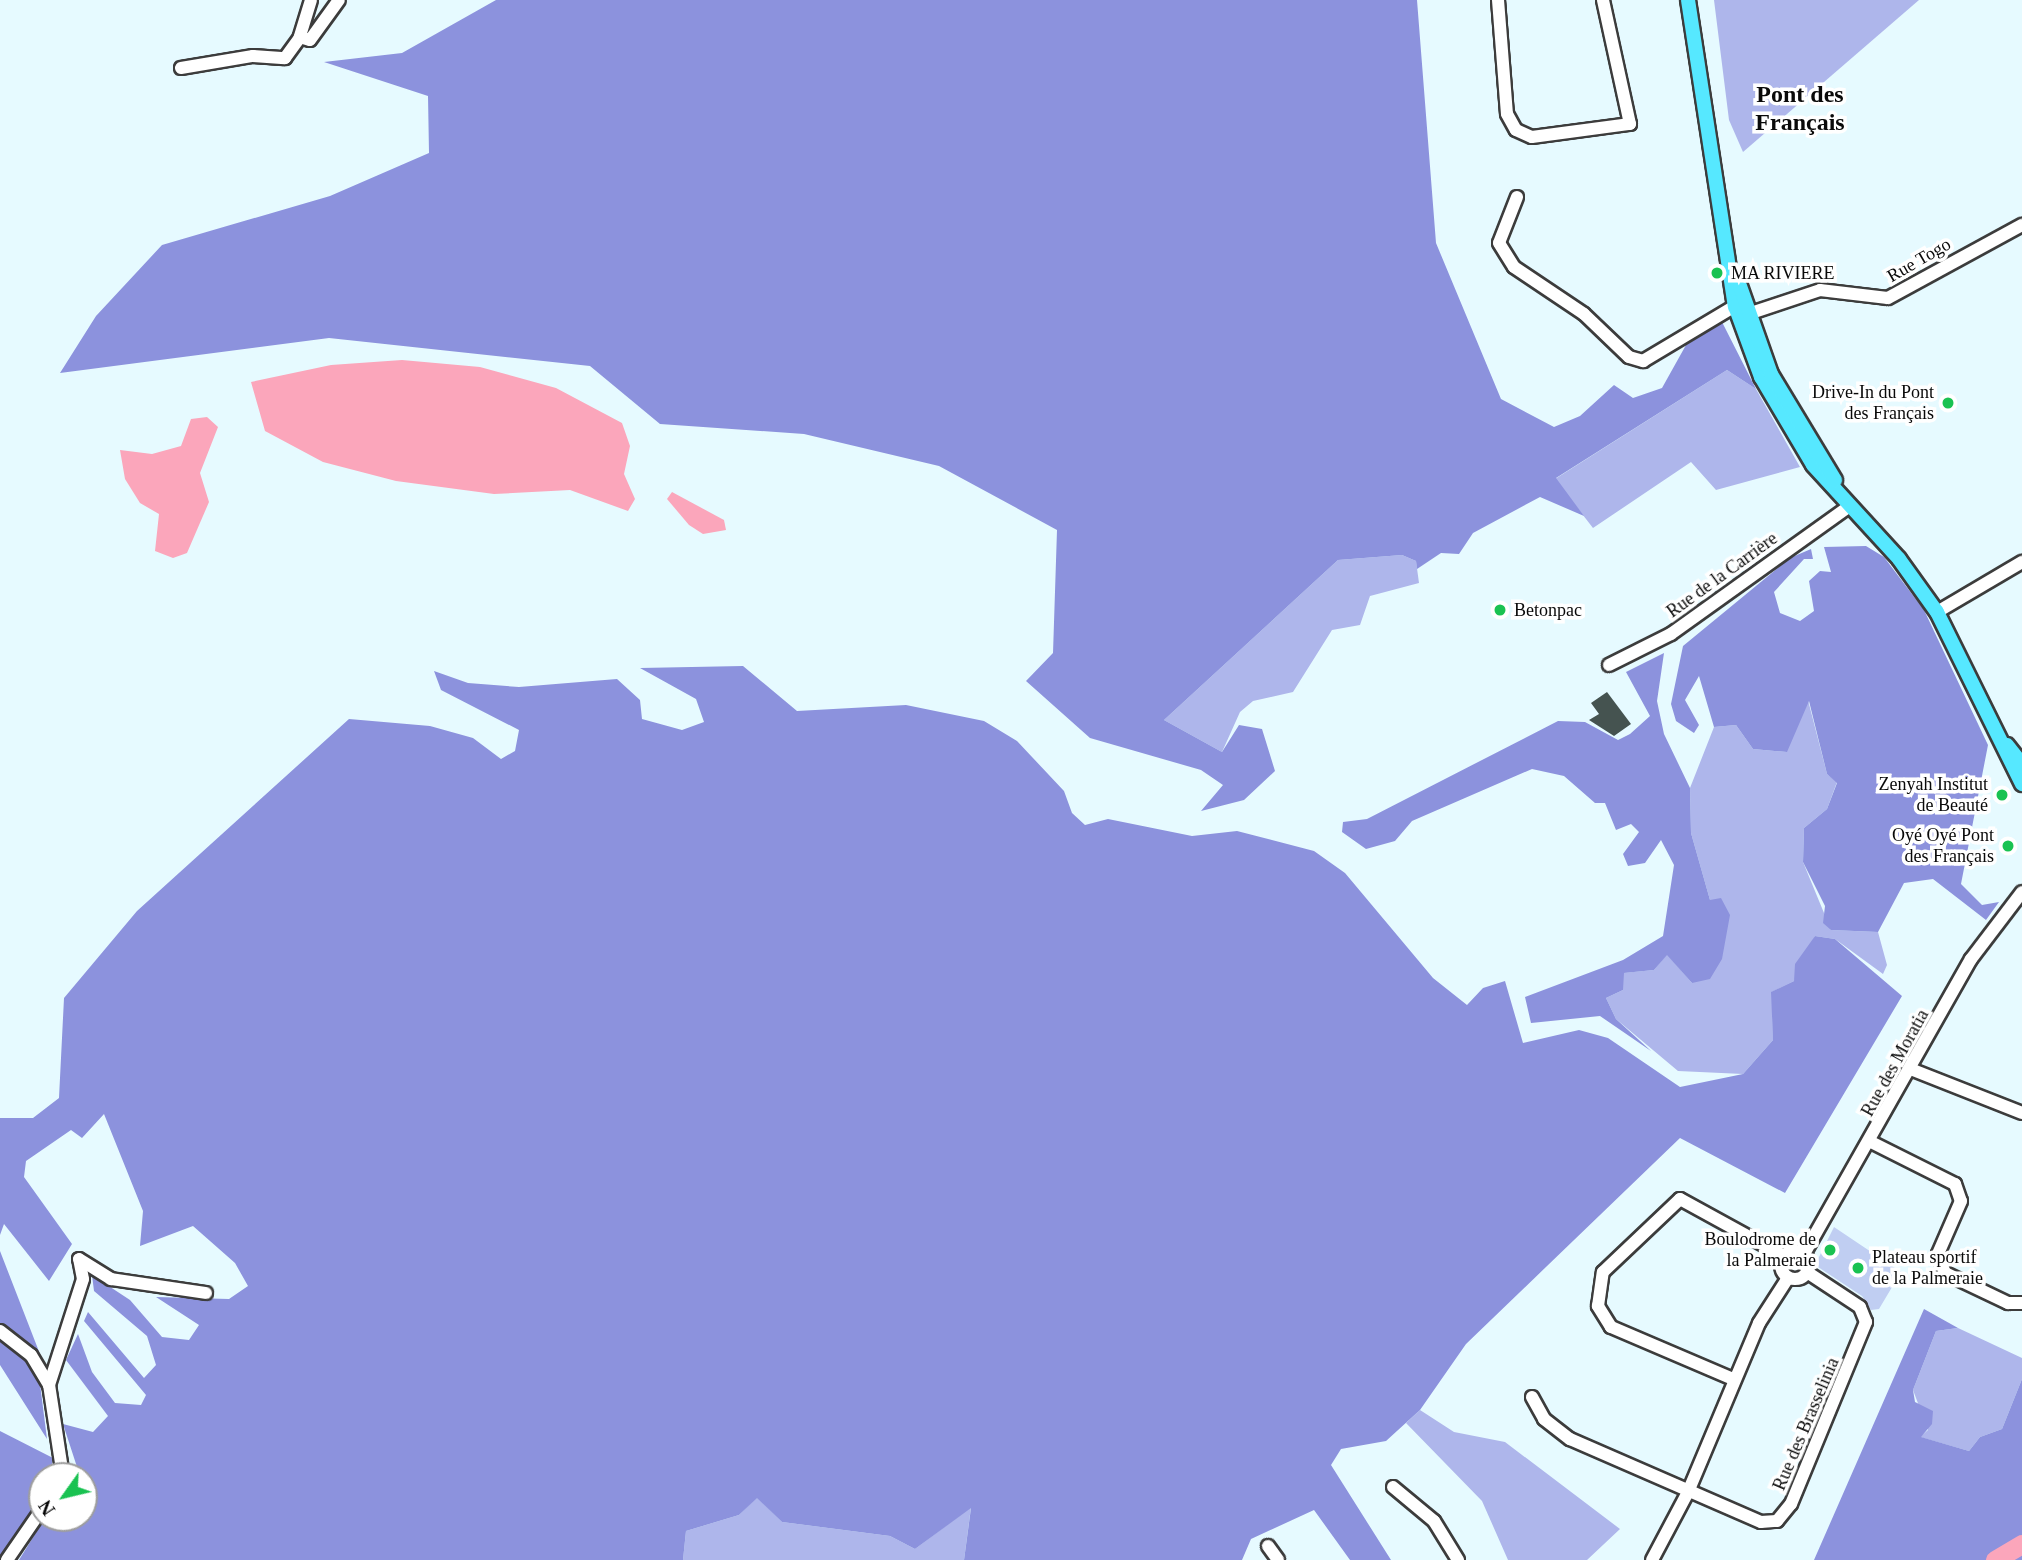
<!DOCTYPE html>
<html>
<head>
<meta charset="utf-8">
<style>
  body { margin:0 }
  #map { position:relative; width:2022px; height:1560px; overflow:hidden; background:#e6faff; font-family:"Times New Roman",serif }
  div>[style] { position:absolute }
  [style*='--x'] { left:calc(var(--x)*1px); top:calc(var(--y)*1px); width:calc(var(--w)*1px); rotate:calc(var(--a)*1deg) }
  .green>* { inset:0; background:#aeb6eb }
  .forest>* { inset:0; background:#8c92dd }
  .pitch>* { inset:0; background:#c0cef2 }
  .water>* { inset:0; background:#fba6bb }
  .river>* { height:19px; margin:-9.5px; padding:0 9.5px; transform-origin:9.5px; border-radius:9.5px; background:#fba6bb }
  .building>* { inset:0; background:#455350 }
  .roads { filter:drop-shadow(2px 0 #3c3c3c) drop-shadow(-2px 0 #3c3c3c) drop-shadow(0 2px #3c3c3c) drop-shadow(0 -2px #3c3c3c) }
  .minor>* { height:12px; margin:-6px; padding:0 6px; transform-origin:6px; border-radius:6px; background:#fff }
  .minor>.ring { margin:-6px; padding:0; box-sizing:content-box; background:none; border:12px solid #fff; border-radius:50% }
  .major>* { height:14px; margin:-7px; padding:0 7px; transform-origin:7px; border-radius:7px; background:#56e8ff }
  .dots>* { width:19px; height:19px; translate:-50% -50%; box-sizing:border-box; border:4px solid #fff; border-radius:50% }
  span { translate:-50% -50%; white-space:nowrap; text-align:center; line-height:1.15; -webkit-text-stroke:7px #fff; paint-order:stroke }
  .street-label { font-size:18px; color:#090909 }
  .poi-label { font-size:18px; color:#090909 }
  .left { translate:0 -50%; text-align:left }
  .right { translate:-100% -50%; text-align:right }
  .district-label { font-size:24px; color:#090909; font-weight:700 }
  .north { position:absolute; left:28px; top:1462px; width:70px; height:70px; box-sizing:border-box; background:#fff; border:2px solid #9d9d9d; border-radius:50%; rotate:236deg; font-size:19px; font-weight:700; line-height:28px; text-align:center; color:#090909 }
  .north::after { content:''; display:block; margin:auto; width:24px; height:32px; background:#19c251; clip-path:polygon(50% 0,100% 100%,50% 72%,0 100%) }
</style>
</head>
<body>
<div id="map">
  <div class="green">
    <i style="clip-path:polygon(1714px 0,1919px 0,1743px 152px,1729px 120px)"></i>
    <i style="clip-path:polygon(1727px 370px,1756px 389px,1800px 467px,1716px 490px,1691px 462px,1593px 528px,1555px 479px)"></i>
    <i style="clip-path:polygon(1402px 555px,1416px 561px,1419px 583px,1370px 596px,1360px 625px,1332px 630px,1293px 692px,1253px 701px,1240px 712px,1222px 752px,1164px 720px,1338px 560px)"></i>
    <i style="clip-path:polygon(1808px 700px,1827px 774px,1837px 782px,1827px 809px,1804px 828px,1803px 862px,1831px 930px,1878px 932px,1887px 965px,1883px 974px,1835px 939px,1815px 936px,1794px 981px,1772px 992px,1773px 1040px,1743px 1074px,1678px 1071px,1616px 1019px,1606px 998px,1623px 990px,1623px 973px,1654px 970px,1667px 954px,1692px 983px,1710px 900px,1691px 833px,1690px 788px,1714px 727px,1736px 725px,1753px 749px,1786px 752px)"></i>
    <i style="clip-path:polygon(1958px 1328px,2022px 1358px,2022px 1379px,2002px 1429px,1980px 1437px,1969px 1451px,1920px 1437px,1928px 1430px,1913px 1390px,1936px 1331px)"></i>
    <i style="clip-path:polygon(1420px 1410px,1454px 1432px,1505px 1442px,1620px 1529px,1587px 1560px,1508px 1560px,1482px 1501px,1406px 1423px)"></i>
    <i style="clip-path:polygon(757px 1497px,782px 1522px,890px 1536px,915px 1549px,971px 1507px,964px 1560px,683px 1560px,686px 1531px,739px 1515px)"></i>
  </div>
  <div class="forest">
    <i style="clip-path:polygon(496px 0,1417px 0,1436px 243px,1501px 399px,1554px 427px,1580px 416px,1614px 385px,1633px 398px,1662px 388px,1686px 345px,1722px 322px,1756px 389px,1727px 370px,1556px 478px,1584px 516px,1540px 497px,1473px 533px,1459px 554px,1441px 553px,1417px 569px,1416px 561px,1402px 555px,1338px 560px,1164px 720px,1222px 752px,1239px 725px,1262px 729px,1275px 771px,1244px 800px,1201px 811px,1223px 785px,1201px 770px,1090px 738px,1026px 681px,1053px 653px,1057px 530px,939px 466px,804px 434px,660px 424px,590px 366px,329px 338px,60px 373px,96px 316px,162px 245px,330px 196px,429px 153px,428px 96px,324px 62px,402px 53px)"></i>
    <i style="clip-path:polygon(1866px 546px,1884px 557px,1924px 610px,1988px 745px,1961px 884px,1982px 905px,1999px 902px,1986px 920px,1933px 879px,1904px 883px,1878px 932px,1831px 930px,1823px 923px,1825px 906px,1803px 862px,1804px 828px,1827px 809px,1837px 783px,1827px 774px,1809px 701px,1787px 752px,1753px 749px,1736px 725px,1714px 727px,1699px 676px,1685px 700px,1699px 725px,1694px 733px,1676px 721px,1671px 704px,1683px 646px,1790px 558px,1811px 549px,1813px 559px,1804px 559px,1774px 592px,1780px 613px,1800px 621px,1814px 611px,1809px 581px,1820px 571px,1831px 572px,1824px 547px)"></i>
    <i style="clip-path:polygon(1664px 653px,1657px 701px,1664px 734px,1690px 788px,1691px 833px,1710px 900px,1721px 898px,1730px 915px,1722px 959px,1710px 979px,1692px 983px,1667px 955px,1654px 970px,1624px 973px,1623px 990px,1606px 998px,1616px 1019px,1651px 1051px,1600px 1016px,1531px 1023px,1525px 997px,1623px 960px,1663px 936px,1674px 865px,1661px 840px,1645px 863px,1628px 866px,1623px 854px,1639px 832px,1631px 824px,1616px 830px,1605px 803px,1595px 803px,1564px 776px,1532px 769px,1412px 821px,1395px 841px,1366px 849px,1342px 832px,1343px 822px,1367px 819px,1558px 721px,1585px 722px,1618px 740px,1630px 734px,1650px 716px,1626px 672px)"></i>
    <i style="clip-path:polygon(743px 666px,797px 711px,906px 705px,984px 721px,1017px 741px,1064px 791px,1072px 813px,1085px 825px,1108px 819px,1192px 836px,1237px 831px,1314px 851px,1345px 873px,1433px 978px,1467px 1005px,1483px 988px,1505px 981px,1523px 1043px,1579px 1030px,1608px 1038px,1680px 1087px,1743px 1074px,1773px 1040px,1771px 992px,1794px 981px,1795px 964px,1815px 936px,1835px 939px,1902px 996px,1785px 1193px,1680px 1138px,1466px 1344px,1420px 1410px,1386px 1441px,1341px 1449px,1331px 1465px,1391px 1560px,1350px 1560px,1314px 1510px,1251px 1539px,1242px 1560px,964px 1560px,971px 1508px,915px 1549px,890px 1536px,782px 1522px,757px 1498px,739px 1515px,686px 1531px,683px 1560px,19px 1560px,45px 1518px,84px 1518px,84px 1476px,71px 1476px,77px 1467px,63px 1424px,93px 1432px,108px 1416px,66px 1360px,78px 1334px,92px 1372px,115px 1403px,141px 1405px,146px 1395px,84px 1321px,88px 1312px,144px 1378px,156px 1365px,147px 1336px,94px 1291px,92px 1275px,130px 1300px,162px 1337px,189px 1340px,199px 1325px,156px 1297px,229px 1299px,248px 1286px,235px 1263px,193px 1226px,140px 1246px,143px 1211px,104px 1114px,82px 1138px,71px 1130px,26px 1161px,24px 1177px,72px 1244px,49px 1281px,4px 1224px,0 1235px,0 1118px,33px 1118px,59px 1098px,64px 998px,137px 911px,349px 719px,430px 726px,473px 738px,501px 759px,515px 751px,519px 730px,441px 690px,434px 671px,468px 683px,519px 687px,617px 679px,640px 700px,642px 719px,682px 730px,704px 722px,696px 699px,640px 668px)"></i>
    <i style="clip-path:polygon(0 1251px,45px 1367px,40px 1384px,47px 1439px,0 1365px)"></i>
    <i style="clip-path:polygon(1924px 1309px,1958px 1328px,1936px 1331px,1913px 1390px,1915px 1402px,1933px 1411px,1932px 1424px,1921px 1437px,1969px 1451px,1980px 1437px,2002px 1429px,2022px 1379px,2022px 1560px,1814px 1560px)"></i>
    <i style="clip-path:polygon(0 1431px,53px 1458px,50px 1476px,42px 1476px,42px 1501px,0 1557px)"></i>
  </div>
  <div class="pitch">
    <i style="clip-path:polygon(1834px 1227px,1901px 1272px,1879px 1309px,1871px 1310px,1862px 1296px,1815px 1265px)"></i>
  </div>
  <div class="water">
    <i style="clip-path:polygon(402px 360px,480px 367px,556px 388px,622px 423px,630px 446px,624px 474px,635px 499px,628px 511px,570px 490px,494px 494px,396px 481px,323px 462px,265px 431px,251px 382px,331px 365px)"></i>
    <i style="clip-path:polygon(207px 417px,218px 427px,200px 473px,209px 502px,187px 553px,173px 558px,155px 551px,159px 514px,140px 503px,125px 479px,120px 450px,152px 454px,181px 446px,191px 419px)"></i>
    <i style="clip-path:polygon(672px 492px,724px 520px,726px 530px,703px 534px,689px 525px,667px 499px)"></i>
  </div>
  <div class="river">
    <i style="--x:1995;--y:1560;--w:31;--a:-31"></i>
  </div>
  <div class="building">
    <i style="clip-path:polygon(1607px 692px,1631px 724px,1614px 736px,1589px 720px,1599px 714px,1591px 703px)"></i>
  </div>
  <div class="roads">
    <div class="minor">
      <i style="--x:311;--y:0;--w:39;--a:107"></i>
      <i style="--x:300;--y:37;--w:10;--a:17"></i>
      <i style="--x:310;--y:40;--w:49;--a:-54.1"></i>
      <i style="--x:1498;--y:0;--w:114;--a:85.5"></i>
      <i style="--x:1507;--y:114;--w:18;--a:61"></i>
      <i style="--x:1516;--y:130;--w:17;--a:24"></i>
      <i style="--x:1532;--y:137;--w:99;--a:-7.6"></i>
      <i style="--x:1630;--y:124;--w:127;--a:-102.3"></i>
      <i style="--x:181;--y:68;--w:73;--a:-9.5"></i>
      <i style="--x:253;--y:56;--w:32;--a:4"></i>
      <i style="--x:285;--y:58;--w:26;--a:-54"></i>
      <i style="--x:1517;--y:197;--w:49;--a:111.4"></i>
      <i style="--x:1499;--y:243;--w:28;--a:58"></i>
      <i style="--x:1514;--y:267;--w:84;--a:33.9"></i>
      <i style="--x:1584;--y:314;--w:62;--a:43.7"></i>
      <i style="--x:1629;--y:357;--w:15;--a:16"></i>
      <i style="--x:1643;--y:361;--w:107;--a:-30.9"></i>
      <i style="--x:1742;--y:316;--w:82;--a:-18.4"></i>
      <i style="--x:1820;--y:290;--w:68;--a:6.7"></i>
      <i style="--x:1888;--y:298;--w:153;--a:-28.6"></i>
      <i style="--x:1937;--y:612;--w:99;--a:-30.5"></i>
      <i style="--x:1609;--y:665;--w:69;--a:-26.6"></i>
      <i style="--x:1671;--y:634;--w:220;--a:-35.6"></i>
      <i style="--x:1913;--y:1070;--w:117;--a:21.5"></i>
      <i style="--x:1871;--y:1142;--w:94;--a:26.6"></i>
      <i style="--x:1955;--y:1184;--w:18;--a:71"></i>
      <i style="--x:1961;--y:1201;--w:58;--a:113.5"></i>
      <i style="--x:1938;--y:1254;--w:20;--a:70"></i>
      <i style="--x:1945;--y:1273;--w:70;--a:25.5"></i>
      <i style="--x:2008;--y:1303;--w:14;--a:0"></i>
      <i class="ring" style="left:1781px;top:1251px;width:16px;height:16px"></i>
      <i style="--x:1804;--y:1254;--w:339;--a:-60.5"></i>
      <i style="--x:1971;--y:959;--w:84;--a:-52.7"></i>
      <i style="--x:0;--y:1331;--w:39;--a:38"></i>
      <i style="--x:31;--y:1355;--w:35;--a:59"></i>
      <i style="--x:1733;--y:1379;--w:133;--a:-156.9"></i>
      <i style="--x:1611;--y:1327;--w:25;--a:-122"></i>
      <i style="--x:1598;--y:1306;--w:34;--a:-82"></i>
      <i style="--x:1603;--y:1272;--w:106;--a:-43.5"></i>
      <i style="--x:1680;--y:1199;--w:119;--a:28.7"></i>
      <i style="--x:1532;--y:1397;--w:25;--a:61"></i>
      <i style="--x:1544;--y:1419;--w:33;--a:38"></i>
      <i style="--x:1570;--y:1439;--w:208;--a:23.5"></i>
      <i style="--x:1761;--y:1522;--w:16;--a:-4"></i>
      <i style="--x:1777;--y:1521;--w:22;--a:-51"></i>
      <i style="--x:1791;--y:1504;--w:197;--a:-67.6"></i>
      <i style="--x:1866;--y:1322;--w:16;--a:-112"></i>
      <i style="--x:1860;--y:1307;--w:64;--a:-146.6"></i>
      <i style="--x:63;--y:1476;--w:92;--a:-98.7"></i>
      <i style="--x:49;--y:1385;--w:111;--a:-72.2"></i>
      <i style="--x:83;--y:1279;--w:20;--a:-101"></i>
      <i style="--x:79;--y:1259;--w:38;--a:32"></i>
      <i style="--x:111;--y:1279;--w:96;--a:8.4"></i>
      <i style="--x:1393;--y:1487;--w:53;--a:39.7"></i>
      <i style="--x:1434;--y:1521;--w:46;--a:58.4"></i>
      <i style="--x:1268;--y:1546;--w:17;--a:54"></i>
      <i style="--x:7;--y:1560;--w:62;--a:-55.5"></i>
      <i style="--x:1652;--y:1560;--w:77;--a:-62.1"></i>
      <i style="--x:1688;--y:1492;--w:183;--a:-67.2"></i>
      <i style="--x:1759;--y:1323;--w:54;--a:-57.2"></i>
    </div>
    <div class="major">
      <i style="--x:1688;--y:0;--w:310;--a:81.3"></i>
      <i style="--x:1735;--y:306;--w:76;--a:69.9"></i>
      <i style="--x:1761;--y:377;--w:102;--a:59.4"></i>
      <i style="--x:1813;--y:465;--w:127;--a:47.5"></i>
      <i style="--x:1899;--y:559;--w:65;--a:54.4"></i>
      <i style="--x:1937;--y:612;--w:192;--a:63.7"></i>
      <i style="--x:1740;--y:286;--w:93;--a:70.6"></i>
      <i style="--x:1771;--y:374;--w:124;--a:58.9"></i>
      <i style="--x:2007;--y:745;--w:24;--a:52"></i>
    </div>
  </div>
  <div class="dots">
    <i style="left:1717px;top:273px;background:#19c251"></i>
    <i style="left:1948px;top:403px;background:#19c251"></i>
    <i style="left:1500px;top:610px;background:#19c251"></i>
    <i style="left:2002px;top:795px;background:#19c251"></i>
    <i style="left:2008px;top:846px;background:#19c251"></i>
    <i style="left:1830px;top:1250px;background:#19c251"></i>
    <i style="left:1858px;top:1268px;background:#19c251"></i>
  </div>
  <div class="street-label">
    <span style="left:1919px;top:260px;rotate:-30deg">Rue Togo</span>
    <span style="left:1722px;top:575px;rotate:-36deg">Rue de la Carrière</span>
    <span style="left:1895px;top:1063px;rotate:-61deg">Rue des Moratia</span>
    <span style="left:1806px;top:1424px;rotate:-67deg">Rue des Brasselinia</span>
  </div>
  <div class="poi-label">
    <span class="left" style="left:1731px;top:273px">MA RIVIERE</span>
    <span class="right" style="left:1934px;top:403px">Drive-In du Pont<br>des Français</span>
    <span class="left" style="left:1514px;top:610px">Betonpac</span>
    <span class="right" style="left:1988px;top:795px">Zenyah Institut<br>de Beauté</span>
    <span class="right" style="left:1994px;top:846px">Oyé Oyé Pont<br>des Français</span>
    <span class="right" style="left:1816px;top:1250px">Boulodrome de<br>la Palmeraie</span>
    <span class="left" style="left:1872px;top:1268px">Plateau sportif<br>de la Palmeraie</span>
  </div>
  <div class="district-label">
    <span style="left:1800px;top:109px">Pont des<br>Français</span>
  </div>
  <div class="north">N</div>
</div>
</body>
</html>
